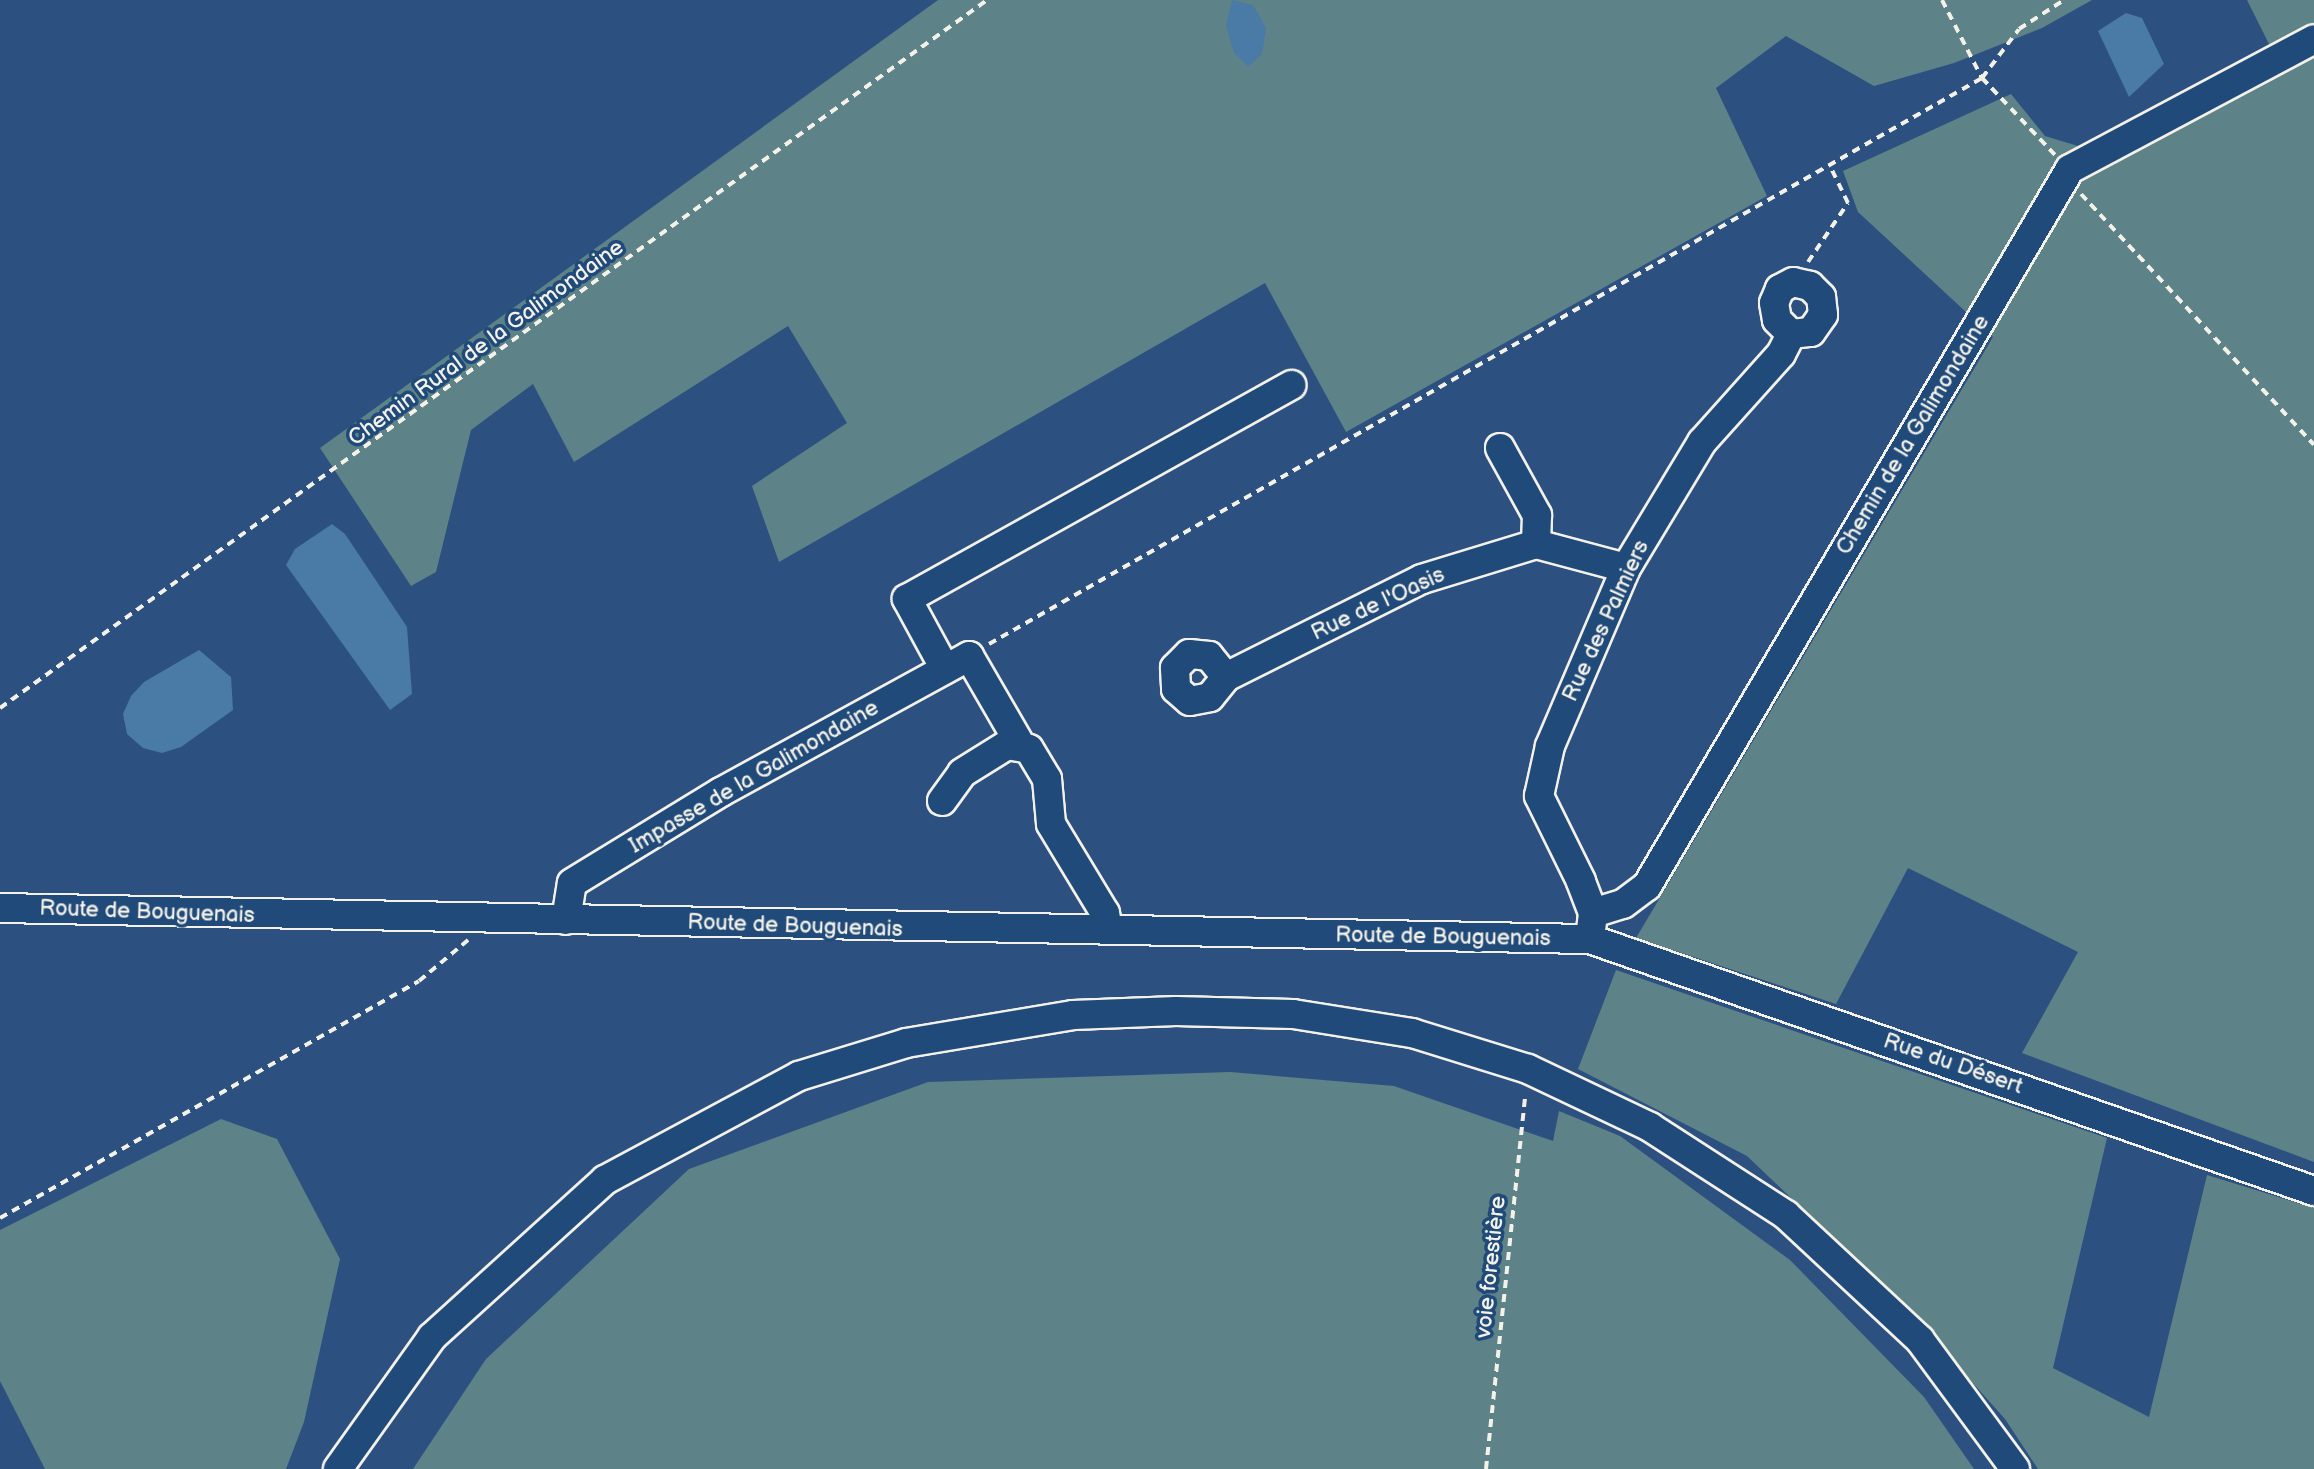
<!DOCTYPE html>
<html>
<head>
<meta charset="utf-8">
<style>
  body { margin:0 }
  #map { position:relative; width:2314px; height:1469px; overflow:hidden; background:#2c5180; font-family:"Balsamiq Sans",sans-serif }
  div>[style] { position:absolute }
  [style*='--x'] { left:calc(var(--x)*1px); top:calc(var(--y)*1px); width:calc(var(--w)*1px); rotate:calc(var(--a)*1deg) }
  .green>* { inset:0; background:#5d8287 }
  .water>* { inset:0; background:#4a7aa6 }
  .path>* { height:4px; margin-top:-2px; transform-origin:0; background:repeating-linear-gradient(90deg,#f4f1e8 0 8px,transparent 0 14px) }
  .roads { filter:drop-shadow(2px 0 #f4f1e8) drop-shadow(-2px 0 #f4f1e8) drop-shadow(0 2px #f4f1e8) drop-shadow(0 -2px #f4f1e8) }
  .minor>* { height:28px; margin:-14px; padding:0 14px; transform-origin:14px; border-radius:14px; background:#1f4a7a }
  span { translate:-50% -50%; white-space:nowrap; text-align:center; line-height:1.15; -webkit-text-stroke:7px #1f4a7a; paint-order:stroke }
  .street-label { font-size:22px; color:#f4f1e8 }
</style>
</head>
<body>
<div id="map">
  <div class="green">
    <i style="clip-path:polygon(938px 0,2092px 0,2042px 28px,1954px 63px,1874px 86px,1786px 36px,1716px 88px,1767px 196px,1346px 432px,1265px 283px,779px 562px,752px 486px,847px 423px,788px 326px,574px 462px,533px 384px,471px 430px,436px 572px,411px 586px,320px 448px)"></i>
    <i style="clip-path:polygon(2247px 0,2314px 0,2314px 1162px,2022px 1053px,2078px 952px,1908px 868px,1836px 1004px,1636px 938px,1993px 337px,1858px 212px,1843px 171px,2011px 94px,2045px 136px,2088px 149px,2270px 46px)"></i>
    <i style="clip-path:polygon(1616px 970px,2107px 1138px,2053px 1368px,2149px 1417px,2207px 1175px,2314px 1208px,2314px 1469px,2038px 1469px,2005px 1419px,1903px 1305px,1747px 1156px,1578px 1069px)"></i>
    <i style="clip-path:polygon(1230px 1072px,1394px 1086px,1553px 1141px,1559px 1111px,1620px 1136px,1790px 1260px,1924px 1397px,1974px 1469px,413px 1469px,486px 1359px,689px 1169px,928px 1082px)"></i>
    <i style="clip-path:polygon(221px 1119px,277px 1139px,340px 1259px,304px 1422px,286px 1469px,45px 1469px,0 1381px,0 1230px)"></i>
  </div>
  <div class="water">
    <i style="clip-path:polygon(1232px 0,1253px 5px,1266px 28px,1262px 54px,1248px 67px,1234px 53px,1226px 26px)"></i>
    <i style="clip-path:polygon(2126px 13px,2142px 18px,2164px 64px,2129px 97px,2098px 31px)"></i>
    <i style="clip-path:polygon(332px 524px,345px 534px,407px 627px,412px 694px,390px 710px,286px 565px,295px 549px)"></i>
    <i style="clip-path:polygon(199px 650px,231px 677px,233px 710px,181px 747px,162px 753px,143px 748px,127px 734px,123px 714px,131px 696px,144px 682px)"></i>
  </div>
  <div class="path">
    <i style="--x:1942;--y:0;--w:88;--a:62.9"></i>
    <i style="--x:1982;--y:78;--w:106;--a:46.5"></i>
    <i style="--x:2081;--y:194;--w:342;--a:47.1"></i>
    <i style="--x:1808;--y:262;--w:71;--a:-55.9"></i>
    <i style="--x:1848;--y:203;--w:41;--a:-115.9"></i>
    <i style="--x:989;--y:644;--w:1143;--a:-29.68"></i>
    <i style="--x:1982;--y:78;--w:61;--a:-52.9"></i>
    <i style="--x:2019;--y:29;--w:54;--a:-32.8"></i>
    <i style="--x:0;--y:708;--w:1215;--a:-35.65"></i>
    <i style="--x:0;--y:1218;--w:481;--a:-29.5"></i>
    <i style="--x:419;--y:981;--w:64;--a:-39.9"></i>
    <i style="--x:1486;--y:1469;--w:376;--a:-84"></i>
  </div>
  <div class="roads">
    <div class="minor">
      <i style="--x:1500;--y:448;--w:77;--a:61.1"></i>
      <i style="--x:1537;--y:515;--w:29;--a:92"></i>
      <i style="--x:945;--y:669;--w:80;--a:-118.5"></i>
      <i style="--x:907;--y:599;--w:440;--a:-29.1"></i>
      <i style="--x:1226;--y:677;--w:27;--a:-129"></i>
      <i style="--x:1209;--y:656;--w:20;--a:-174"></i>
      <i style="--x:1189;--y:654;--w:20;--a:135"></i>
      <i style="--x:1175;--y:668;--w:21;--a:87"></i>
      <i style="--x:1176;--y:689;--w:18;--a:41"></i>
      <i style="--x:1190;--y:701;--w:20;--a:-11"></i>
      <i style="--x:1210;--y:697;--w:26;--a:-51"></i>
      <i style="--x:1226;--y:677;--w:219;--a:-26.6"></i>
      <i style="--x:1422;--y:579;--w:119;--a:-17.1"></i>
      <i style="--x:1536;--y:544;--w:93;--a:14.9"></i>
      <i style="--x:942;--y:801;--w:34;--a:-54"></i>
      <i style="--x:962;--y:773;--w:53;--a:-31.9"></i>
      <i style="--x:1007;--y:745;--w:22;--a:10"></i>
      <i style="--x:1029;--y:749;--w:35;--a:59"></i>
      <i style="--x:1047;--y:779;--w:45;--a:84.9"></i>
      <i style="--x:1051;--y:824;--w:104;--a:58.8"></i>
      <i style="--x:1105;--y:913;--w:17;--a:80"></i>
      <i style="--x:0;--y:908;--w:1590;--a:1.12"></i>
      <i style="--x:1590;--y:939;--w:767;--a:19.19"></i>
      <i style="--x:1593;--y:913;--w:31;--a:-17"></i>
      <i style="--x:1623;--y:904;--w:30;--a:-37"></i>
      <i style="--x:1647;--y:886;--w:832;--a:-59.46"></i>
      <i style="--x:2070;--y:169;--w:276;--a:-28"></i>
      <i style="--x:566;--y:920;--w:37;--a:-81"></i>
      <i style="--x:572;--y:883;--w:175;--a:-31.4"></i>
      <i style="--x:721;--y:792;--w:283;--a:-28.7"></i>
      <i style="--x:969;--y:656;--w:102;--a:59.9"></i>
      <i style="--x:1591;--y:930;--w:17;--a:-83"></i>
      <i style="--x:1593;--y:913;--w:34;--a:-111"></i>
      <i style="--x:1581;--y:881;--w:95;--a:-116.3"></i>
      <i style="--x:1539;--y:796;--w:51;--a:-77.6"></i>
      <i style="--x:1550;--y:746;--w:194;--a:-66.9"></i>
      <i style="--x:1626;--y:568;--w:147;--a:-58.9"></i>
      <i style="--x:1702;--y:442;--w:118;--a:-48.1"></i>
      <i style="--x:1781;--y:354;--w:22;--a:-63"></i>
      <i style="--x:1791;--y:334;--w:20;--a:-6"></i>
      <i style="--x:1811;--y:332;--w:21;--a:-55"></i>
      <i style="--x:1823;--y:315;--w:18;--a:-96"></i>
      <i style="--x:1821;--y:297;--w:16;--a:-135"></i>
      <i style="--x:1810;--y:286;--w:17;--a:-167"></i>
      <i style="--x:1793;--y:282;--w:15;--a:152"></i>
      <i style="--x:1780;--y:289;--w:15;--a:113"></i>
      <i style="--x:1774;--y:303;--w:17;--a:80"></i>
      <i style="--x:1777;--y:320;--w:20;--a:45"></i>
      <i style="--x:338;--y:1469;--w:162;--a:-54.5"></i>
      <i style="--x:432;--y:1337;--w:234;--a:-42.2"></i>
      <i style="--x:605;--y:1180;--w:220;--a:-28.2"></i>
      <i style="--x:799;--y:1076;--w:112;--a:-17.1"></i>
      <i style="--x:906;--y:1043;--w:169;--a:-9.5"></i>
      <i style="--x:1073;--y:1015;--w:103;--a:-2.2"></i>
      <i style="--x:1176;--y:1011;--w:117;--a:1.5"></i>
      <i style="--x:1293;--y:1014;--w:121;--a:9.1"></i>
      <i style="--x:1412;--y:1033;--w:121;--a:17.2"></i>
      <i style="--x:1528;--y:1069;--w:135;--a:25.4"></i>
      <i style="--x:1650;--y:1127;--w:162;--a:32.9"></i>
      <i style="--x:1786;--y:1215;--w:183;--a:43"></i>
      <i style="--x:1920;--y:1340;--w:160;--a:53.6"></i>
    </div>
  </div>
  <div class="street-label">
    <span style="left:486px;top:343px;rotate:-36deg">Chemin Rural de la Galimondaine</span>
    <span style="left:1913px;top:435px;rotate:-59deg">Chemin de la Galimondaine</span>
    <span style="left:1378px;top:604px;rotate:-25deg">Rue de l'Oasis</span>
    <span style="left:1606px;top:621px;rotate:-65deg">Rue des Palmiers</span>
    <span style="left:754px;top:777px;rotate:-30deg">Impasse de la Galimondaine</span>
    <span style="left:147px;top:912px;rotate:2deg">Route de Bouguenais</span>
    <span style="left:795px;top:926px;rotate:2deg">Route de Bouguenais</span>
    <span style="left:1443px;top:937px;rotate:1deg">Route de Bouguenais</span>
    <span style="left:1953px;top:1064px;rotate:19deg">Rue du Désert</span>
    <span style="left:1491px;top:1267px;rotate:-84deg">voie forestière</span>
  </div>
</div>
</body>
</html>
